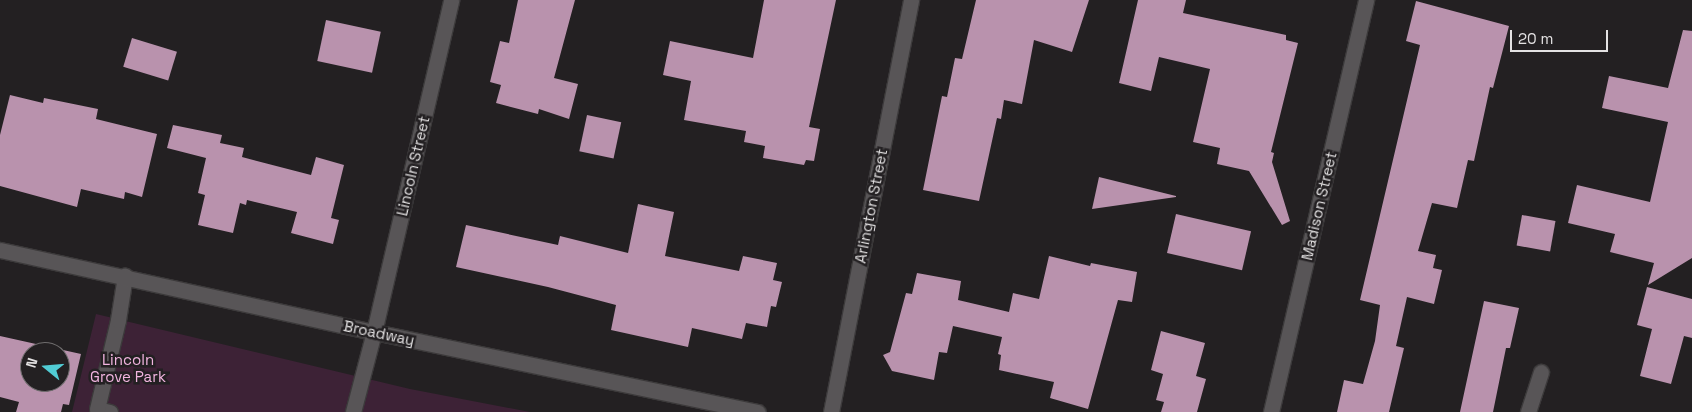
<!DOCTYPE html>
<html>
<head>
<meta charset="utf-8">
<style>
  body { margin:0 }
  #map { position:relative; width:1692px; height:412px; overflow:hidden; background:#232022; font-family:"Space Grotesk",sans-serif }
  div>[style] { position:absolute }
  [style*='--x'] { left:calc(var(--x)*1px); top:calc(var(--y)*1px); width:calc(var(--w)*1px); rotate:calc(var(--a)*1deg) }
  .green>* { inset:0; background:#3d2236 }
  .building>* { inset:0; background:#b992ad; transform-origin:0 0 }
  .roads { filter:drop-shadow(1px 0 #3c3a3b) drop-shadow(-1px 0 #3c3a3b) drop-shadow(0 1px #3c3a3b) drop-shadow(0 -1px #3c3a3b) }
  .lane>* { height:15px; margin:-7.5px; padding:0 7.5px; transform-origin:7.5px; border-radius:7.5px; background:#585557 }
  .street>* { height:15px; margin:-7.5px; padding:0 7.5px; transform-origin:7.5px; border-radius:7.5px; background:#585557 }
  .secondary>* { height:15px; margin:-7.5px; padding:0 7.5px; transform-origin:7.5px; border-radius:7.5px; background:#585557 }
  span { translate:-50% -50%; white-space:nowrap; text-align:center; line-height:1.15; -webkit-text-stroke:5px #232022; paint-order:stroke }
  .street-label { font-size:15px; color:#e4e2e3 }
  .park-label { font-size:15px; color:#f2b5e0 }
  .north { position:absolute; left:20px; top:342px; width:50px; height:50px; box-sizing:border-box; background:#232022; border:1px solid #706e6f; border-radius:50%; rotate:287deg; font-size:14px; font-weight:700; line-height:20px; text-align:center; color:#e4e2e3 }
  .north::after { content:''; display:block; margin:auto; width:18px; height:22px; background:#51ccd4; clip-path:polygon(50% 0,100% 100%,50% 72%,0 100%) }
  .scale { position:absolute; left:1510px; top:30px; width:98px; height:22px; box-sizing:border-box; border:2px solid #e4e2e3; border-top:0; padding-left:6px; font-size:15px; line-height:18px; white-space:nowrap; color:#e4e2e3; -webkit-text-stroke:4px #232022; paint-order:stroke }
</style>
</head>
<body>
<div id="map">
  <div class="green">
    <i style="clip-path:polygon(96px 314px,410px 389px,530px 412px,72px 412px)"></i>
  </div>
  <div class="building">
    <i style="clip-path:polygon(518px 0,575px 0,554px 78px,578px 84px,569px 119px,539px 109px,538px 114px,496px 103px,501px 85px,490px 82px,500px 41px,509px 43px)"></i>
    <i style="clip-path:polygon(764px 0,836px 0,809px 127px,820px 129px,814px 161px,806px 160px,804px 165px,763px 158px,765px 146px,744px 142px,746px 131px,684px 120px,691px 81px,663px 75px,670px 41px,753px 58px)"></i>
    <i style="clip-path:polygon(976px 0,1089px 0,1072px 52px,1034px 40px,1022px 104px,1004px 100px,1001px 119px,997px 118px,979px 201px,923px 190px,942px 96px,947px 97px,955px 58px,962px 59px)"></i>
    <i style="clip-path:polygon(1138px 0,1186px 0,1183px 13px,1286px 35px,1286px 40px,1298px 43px,1271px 152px,1274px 153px,1272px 162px,1290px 221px,1282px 225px,1249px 171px,1217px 164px,1220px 148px,1193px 142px,1210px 69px,1159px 57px,1151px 91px,1119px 83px)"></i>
    <i style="clip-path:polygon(1416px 1px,1509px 26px,1493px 88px,1490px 87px,1474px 161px,1468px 160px,1457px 208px,1432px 203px,1418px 251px,1436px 255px,1433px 268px,1442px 270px,1434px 304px,1407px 297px,1396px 346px,1404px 348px,1389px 412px,1337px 412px,1344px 380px,1363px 384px,1375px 341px,1380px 305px,1360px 300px,1420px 45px,1406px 41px)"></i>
    <i style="left:326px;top:20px;width:56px;height:42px;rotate:12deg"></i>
    <i style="clip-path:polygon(1683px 30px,1692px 31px,1692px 258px,1648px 285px,1654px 263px,1610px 252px,1615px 234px,1568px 223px,1577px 185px,1650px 202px,1668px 122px,1602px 108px,1609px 76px,1668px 88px)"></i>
    <i style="left:132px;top:38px;width:47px;height:30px;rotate:17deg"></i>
    <i style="clip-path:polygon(10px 95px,43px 103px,44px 98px,98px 109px,96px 119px,157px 134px,142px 197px,125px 192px,124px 199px,81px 189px,77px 207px,0 186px,0 135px)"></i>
    <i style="left:587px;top:115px;width:35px;height:37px;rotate:12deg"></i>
    <i style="clip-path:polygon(173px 125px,222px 135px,220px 143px,244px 148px,242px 157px,311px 175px,316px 157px,344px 165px,331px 218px,339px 220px,333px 244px,291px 233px,297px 212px,247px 200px,246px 205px,240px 203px,233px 233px,198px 225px,205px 195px,198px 193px,206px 158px,167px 148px)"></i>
    <i style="clip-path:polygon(1099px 177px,1176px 196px,1176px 197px,1092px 209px)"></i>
    <i style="clip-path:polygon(638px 204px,674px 212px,665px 256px,739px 271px,743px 256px,777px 263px,773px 280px,782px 282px,776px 307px,771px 306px,767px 327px,746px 323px,742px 339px,692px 328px,688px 347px,611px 330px,616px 305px,548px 287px,456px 267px,466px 225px,558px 245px,560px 236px,628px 253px)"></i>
    <i style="left:1176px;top:214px;width:77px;height:40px;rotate:13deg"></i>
    <i style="left:1522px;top:215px;width:34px;height:31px;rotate:10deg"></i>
    <i style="clip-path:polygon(1049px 256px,1090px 266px,1091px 263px,1137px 272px,1132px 302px,1118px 300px,1088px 409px,1050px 398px,1054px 382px,999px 370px,1001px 355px,998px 354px,1002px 337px,953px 326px,947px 353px,939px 352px,934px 380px,892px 371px,883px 355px,890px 352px,906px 293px,912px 294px,917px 273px,961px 281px,958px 300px,1009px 312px,1013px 293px,1039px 299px)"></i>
    <i style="clip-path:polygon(1647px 287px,1692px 299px,1692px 338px,1684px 336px,1671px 384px,1640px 376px,1652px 329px,1637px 325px)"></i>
    <i style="clip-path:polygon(1484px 301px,1519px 308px,1510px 348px,1506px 348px,1493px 412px,1460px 412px)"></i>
    <i style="clip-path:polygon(1161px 331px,1205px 343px,1196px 376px,1206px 379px,1197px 412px,1161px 412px,1164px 402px,1156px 400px,1163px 374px,1151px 370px)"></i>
    <i style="clip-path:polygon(evenodd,0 336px,81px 354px,69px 405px,63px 404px,61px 412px,16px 412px,19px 402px,0 397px,0 336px,30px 352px,60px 352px,60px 382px,30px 382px,30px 352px)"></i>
  </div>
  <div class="roads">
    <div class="lane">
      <i style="--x:110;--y:412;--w:13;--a:-167"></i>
      <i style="--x:97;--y:409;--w:91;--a:-76.7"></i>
      <i style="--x:118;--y:320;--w:45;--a:-81"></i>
      <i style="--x:353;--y:412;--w:83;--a:-75.3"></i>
      <i style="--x:1528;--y:412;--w:42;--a:-72"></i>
    </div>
    <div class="street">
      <i style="--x:374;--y:332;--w:341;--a:-76.9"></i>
      <i style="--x:831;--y:412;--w:420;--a:-79"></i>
      <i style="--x:1271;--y:412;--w:423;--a:-77"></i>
    </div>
    <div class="secondary">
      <i style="--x:0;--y:250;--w:383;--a:12.4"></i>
      <i style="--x:374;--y:332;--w:392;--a:11.8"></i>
    </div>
  </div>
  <div class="street-label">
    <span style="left:413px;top:166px;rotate:-77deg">Lincoln Street</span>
    <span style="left:871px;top:206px;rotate:-79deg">Arlington Street</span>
    <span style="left:1319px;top:206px;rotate:-77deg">Madison Street</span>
    <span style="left:379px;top:333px;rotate:12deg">Broadway</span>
  </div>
  <div class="park-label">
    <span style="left:128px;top:368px">Lincoln<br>Grove Park</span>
  </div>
  <div class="north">N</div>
  <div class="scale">20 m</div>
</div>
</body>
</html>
